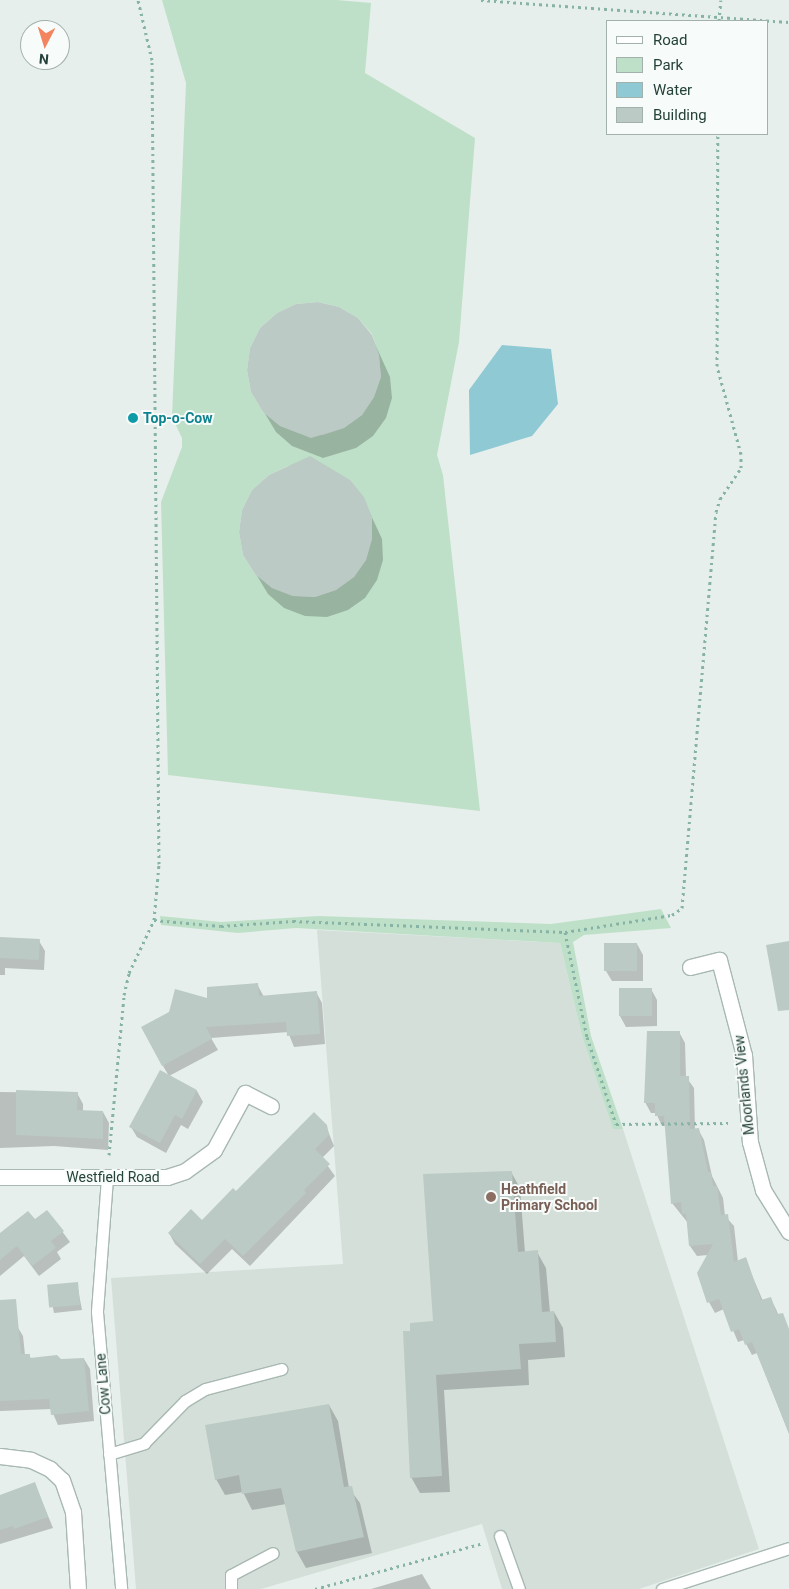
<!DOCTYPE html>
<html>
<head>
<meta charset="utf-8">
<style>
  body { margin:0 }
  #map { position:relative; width:789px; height:1589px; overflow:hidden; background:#e6efeb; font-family:Roboto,sans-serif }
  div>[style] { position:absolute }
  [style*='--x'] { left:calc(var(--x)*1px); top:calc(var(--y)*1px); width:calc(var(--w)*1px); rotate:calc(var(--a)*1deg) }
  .built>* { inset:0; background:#d4dfda }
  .green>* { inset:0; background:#bfe0c8 }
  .water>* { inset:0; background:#8ec9d4 }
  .shadow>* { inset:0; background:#0003 }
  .building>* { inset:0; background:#bbcac4; transform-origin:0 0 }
  .path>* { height:3px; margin-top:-1.5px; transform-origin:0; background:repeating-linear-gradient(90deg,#86b3a5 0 2.5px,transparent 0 6.5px) }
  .roads { filter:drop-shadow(1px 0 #a8b8b2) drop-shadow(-1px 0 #a8b8b2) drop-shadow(0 1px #a8b8b2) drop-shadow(0 -1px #a8b8b2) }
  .lane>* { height:11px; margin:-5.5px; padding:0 5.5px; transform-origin:5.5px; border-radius:5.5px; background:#fff }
  .street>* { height:15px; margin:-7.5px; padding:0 7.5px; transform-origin:7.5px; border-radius:7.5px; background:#fff }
  .dots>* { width:14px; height:14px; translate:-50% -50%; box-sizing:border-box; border:2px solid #f7fbf9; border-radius:50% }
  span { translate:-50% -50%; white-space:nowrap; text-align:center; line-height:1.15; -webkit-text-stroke:4px #f7fbf9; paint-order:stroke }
  .culture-label { font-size:14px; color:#0d838f; font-weight:700 }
  .left { translate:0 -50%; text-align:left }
  .street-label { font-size:14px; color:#24423a }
  .education-label { font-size:14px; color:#785e54; font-weight:700 }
  .legend { position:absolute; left:606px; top:20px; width:162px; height:115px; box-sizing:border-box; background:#f7fbf9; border:1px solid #a3b1ad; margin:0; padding:6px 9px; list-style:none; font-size:15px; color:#24423a }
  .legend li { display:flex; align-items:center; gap:10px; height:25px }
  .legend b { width:25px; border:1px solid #a3b1ad }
  .north { position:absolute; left:20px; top:20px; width:50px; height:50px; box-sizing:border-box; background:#f7fbf9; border:1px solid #a3b1ad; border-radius:50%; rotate:185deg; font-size:14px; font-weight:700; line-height:20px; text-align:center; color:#24423a }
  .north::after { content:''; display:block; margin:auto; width:18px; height:22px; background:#f4845f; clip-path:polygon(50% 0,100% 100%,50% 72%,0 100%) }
</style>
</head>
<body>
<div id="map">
  <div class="built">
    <i style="clip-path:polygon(317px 930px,560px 943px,582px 1036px,613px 1128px,623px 1129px,759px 1549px,639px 1589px,502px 1589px,482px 1524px,261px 1589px,136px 1589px,111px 1278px,343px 1264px)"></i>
  </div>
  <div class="green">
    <i style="clip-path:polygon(evenodd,162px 0,337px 0,371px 3px,365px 73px,475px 138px,459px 342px,437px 455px,443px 475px,480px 811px,168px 775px,161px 502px,182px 447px,182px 438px,172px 417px,186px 83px,162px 0,318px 302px,339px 307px,358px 318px,372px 334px,379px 355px,381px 377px,374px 397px,362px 415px,344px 428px,323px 435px,301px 434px,280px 426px,263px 412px,251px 392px,247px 370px,250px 348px,260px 328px,277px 313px,296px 304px,318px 302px,162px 0,310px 464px,372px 517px,372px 539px,366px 560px,354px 577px,336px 590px,315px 597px,293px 596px,272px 588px,255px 574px,243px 555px,239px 532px,242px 510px,252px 490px,269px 475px,288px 466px,310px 464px)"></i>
    <i style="clip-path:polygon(661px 909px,671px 928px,584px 935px,573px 942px,591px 1036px,623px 1129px,613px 1129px,582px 1036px,560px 943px,296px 928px,238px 933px,161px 925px,160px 916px,221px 922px,318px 916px,551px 924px)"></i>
  </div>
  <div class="water">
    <i style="clip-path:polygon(502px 345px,551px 349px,558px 404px,532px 436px,470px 455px,469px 390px)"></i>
  </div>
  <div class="shadow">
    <i style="clip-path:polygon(371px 335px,390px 377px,392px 398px,386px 418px,373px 436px,356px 448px,323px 458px,292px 446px,276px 432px,252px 392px)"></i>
    <i style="clip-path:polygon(363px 498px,382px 539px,383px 560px,377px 580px,365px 598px,348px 610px,327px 617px,305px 616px,284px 608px,268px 594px,244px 554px)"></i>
    <i style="clip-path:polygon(0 938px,39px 941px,45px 951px,44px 970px,5px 968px,5px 975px,0 975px)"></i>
    <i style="clip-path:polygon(637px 944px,643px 955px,643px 981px,612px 981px,606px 971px)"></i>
    <i style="clip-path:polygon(257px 984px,264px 997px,316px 992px,322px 1003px,325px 1044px,294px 1047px,288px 1032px,211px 1038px,218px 1050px,169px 1076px,163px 1066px,209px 1000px)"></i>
    <i style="clip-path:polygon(651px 989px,657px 1000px,657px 1026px,626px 1027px,620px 1016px)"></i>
    <i style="clip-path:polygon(679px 1032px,685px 1043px,686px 1077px,694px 1088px,695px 1130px,698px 1129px,704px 1140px,712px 1176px,723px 1198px,725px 1216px,734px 1226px,738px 1262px,745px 1259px,763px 1301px,770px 1298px,776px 1309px,789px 1342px,789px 1434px,757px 1353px,752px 1355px,744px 1340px,738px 1342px,724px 1309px,715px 1313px,709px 1302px,708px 1255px,697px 1256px,690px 1246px,688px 1223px,672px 1203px,666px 1126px,662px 1126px,656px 1113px,651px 1113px,645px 1102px)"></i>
    <i style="clip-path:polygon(160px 1072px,197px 1091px,203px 1102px,188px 1129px,181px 1125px,166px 1153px,137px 1137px,131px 1127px)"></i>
    <i style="clip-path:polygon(0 1092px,77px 1093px,83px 1104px,83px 1112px,103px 1112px,109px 1123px,108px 1150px,54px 1146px,0 1148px)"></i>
    <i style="clip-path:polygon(326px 1126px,334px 1146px,322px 1158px,335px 1176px,250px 1266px,232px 1249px,207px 1274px,175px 1244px,169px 1233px,202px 1222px)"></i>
    <i style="clip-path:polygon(511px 1172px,520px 1188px,525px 1253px,537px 1252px,546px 1268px,550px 1312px,554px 1312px,563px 1328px,565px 1357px,528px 1360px,529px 1385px,444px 1390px,450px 1492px,420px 1493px,411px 1477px,412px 1332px,435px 1322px)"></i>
    <i style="clip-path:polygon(47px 1211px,70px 1242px,57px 1252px,61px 1259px,39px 1276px,24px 1256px,0 1276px,0 1234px,35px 1221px)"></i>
    <i style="clip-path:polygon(77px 1284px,82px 1310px,54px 1313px,49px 1287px)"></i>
    <i style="clip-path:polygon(17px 1326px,23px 1336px,25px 1355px,29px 1355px,32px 1360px,84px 1359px,90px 1369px,94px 1421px,58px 1425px,51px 1409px,0 1411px,0 1328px)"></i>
    <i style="clip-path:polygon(329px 1405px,338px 1421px,349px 1488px,360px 1503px,372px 1553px,306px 1568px,297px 1552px,286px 1504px,252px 1510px,243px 1492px,225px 1495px,216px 1479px)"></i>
    <i style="clip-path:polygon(35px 1484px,53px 1528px,0 1544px,0 1496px)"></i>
    <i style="clip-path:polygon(422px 1574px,431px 1589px,371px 1589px)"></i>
  </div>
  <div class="building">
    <i style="clip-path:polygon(318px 302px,339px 307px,358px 318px,372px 335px,379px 355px,381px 377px,374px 397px,362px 415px,344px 428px,311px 438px,280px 426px,263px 412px,251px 392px,247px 370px,250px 348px,260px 328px,277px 313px,296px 304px)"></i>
    <i style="clip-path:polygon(310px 456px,350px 480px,364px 497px,372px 517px,372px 539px,366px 560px,354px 577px,336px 590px,315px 597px,293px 596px,272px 588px,255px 574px,243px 555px,239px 532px,242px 510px,252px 490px,269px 475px)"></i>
    <i style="left:0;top:937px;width:40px;height:21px;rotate:3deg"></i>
    <i style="clip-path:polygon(789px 941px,789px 1010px,778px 1011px,766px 945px)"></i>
    <i style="left:604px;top:943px;width:33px;height:28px"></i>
    <i style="clip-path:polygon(258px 983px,259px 996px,317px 991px,320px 1034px,287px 1036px,286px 1022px,206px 1027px,212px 1039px,162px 1066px,141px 1027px,169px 1012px,175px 989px,207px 998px,207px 987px)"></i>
    <i style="left:619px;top:988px;width:33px;height:28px"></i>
    <i style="clip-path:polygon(647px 1031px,680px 1031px,680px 1076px,689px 1076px,690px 1129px,699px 1128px,708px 1172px,711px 1172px,713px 1186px,717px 1186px,721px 1215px,728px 1214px,734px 1262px,746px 1257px,761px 1300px,771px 1297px,777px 1314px,783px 1313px,789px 1329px,789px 1433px,752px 1342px,745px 1345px,739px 1329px,731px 1332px,719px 1299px,707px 1303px,697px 1273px,713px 1244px,689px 1246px,686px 1214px,682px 1214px,681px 1202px,671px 1204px,664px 1116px,655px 1116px,655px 1103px,644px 1103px)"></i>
    <i style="clip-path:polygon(160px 1070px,197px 1090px,182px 1119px,175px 1115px,160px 1143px,129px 1127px)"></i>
    <i style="clip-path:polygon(16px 1090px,78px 1092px,77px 1110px,103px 1111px,103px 1139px,16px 1135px)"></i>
    <i style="clip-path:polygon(314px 1112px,327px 1125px,329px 1135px,315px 1149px,330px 1164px,304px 1190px,306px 1193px,243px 1256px,225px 1239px,200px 1264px,168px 1233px,191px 1209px,202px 1220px,233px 1188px,236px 1191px)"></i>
    <i style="clip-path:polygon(512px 1171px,518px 1252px,538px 1250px,542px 1312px,554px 1311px,556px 1342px,519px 1344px,521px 1369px,436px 1375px,442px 1476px,410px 1478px,403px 1331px,410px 1331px,410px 1323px,433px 1321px,423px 1174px)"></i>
    <i style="clip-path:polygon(47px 1210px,64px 1231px,51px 1241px,56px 1248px,32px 1266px,17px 1246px,0 1260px,0 1233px,28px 1211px,35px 1219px)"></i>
    <i style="left:78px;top:1282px;width:23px;height:31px;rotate:85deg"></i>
    <i style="clip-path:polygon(16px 1299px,21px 1354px,30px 1354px,30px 1358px,57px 1355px,61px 1359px,84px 1358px,89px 1411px,51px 1415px,49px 1399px,0 1401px,0 1300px)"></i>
    <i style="clip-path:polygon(329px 1404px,344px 1487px,352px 1486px,364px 1537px,296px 1552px,281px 1488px,242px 1494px,239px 1475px,215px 1480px,205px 1425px)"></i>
    <i style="clip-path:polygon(35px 1482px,48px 1517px,14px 1529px,13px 1526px,0 1530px,0 1495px)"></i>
  </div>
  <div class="path">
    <i style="--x:481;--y:0;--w:309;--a:4.1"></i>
    <i style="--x:719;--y:21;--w:21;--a:-85"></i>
    <i style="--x:154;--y:920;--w:67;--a:5.1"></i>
    <i style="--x:221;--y:926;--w:72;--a:-4"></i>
    <i style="--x:293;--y:921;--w:272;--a:2.3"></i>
    <i style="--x:565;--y:932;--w:107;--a:78.2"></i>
    <i style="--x:587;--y:1037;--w:92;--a:71.6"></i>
    <i style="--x:616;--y:1124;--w:112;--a:-0.5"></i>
    <i style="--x:565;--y:932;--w:108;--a:-9"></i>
    <i style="--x:672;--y:915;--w:12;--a:-35"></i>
    <i style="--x:682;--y:908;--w:397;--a:-85.1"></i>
    <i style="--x:716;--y:512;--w:14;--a:-73"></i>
    <i style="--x:720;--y:499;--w:37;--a:-56"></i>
    <i style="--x:741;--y:468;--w:14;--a:-90"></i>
    <i style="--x:741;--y:454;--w:91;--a:-105.3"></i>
    <i style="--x:717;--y:366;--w:232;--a:-89.8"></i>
    <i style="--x:109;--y:1155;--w:161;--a:-84.6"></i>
    <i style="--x:124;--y:995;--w:23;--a:-77"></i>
    <i style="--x:129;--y:973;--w:59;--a:-64.7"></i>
    <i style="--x:154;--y:920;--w:56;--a:-84.9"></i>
    <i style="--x:159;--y:864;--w:804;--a:-90.5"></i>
    <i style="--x:152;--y:60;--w:62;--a:-103.1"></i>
    <i style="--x:315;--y:1589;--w:174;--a:-15.3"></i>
  </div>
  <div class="roads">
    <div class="lane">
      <i style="--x:107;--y:1178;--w:134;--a:94.3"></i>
      <i style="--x:97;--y:1312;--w:278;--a:85"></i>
      <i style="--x:109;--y:1454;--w:37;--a:-17"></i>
      <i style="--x:144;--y:1443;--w:59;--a:-45.7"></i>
      <i style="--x:185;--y:1401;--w:23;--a:-31"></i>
      <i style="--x:205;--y:1389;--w:79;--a:-14.7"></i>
      <i style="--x:500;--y:1536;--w:56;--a:70.3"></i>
      <i style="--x:231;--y:1589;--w:14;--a:-90"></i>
      <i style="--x:231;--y:1575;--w:47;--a:-27.6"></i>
      <i style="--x:662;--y:1589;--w:133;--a:-17.9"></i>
    </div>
    <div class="street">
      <i style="--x:690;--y:967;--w:30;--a:-14"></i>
      <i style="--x:719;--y:960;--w:98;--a:75.3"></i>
      <i style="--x:744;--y:1055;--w:87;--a:86.1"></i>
      <i style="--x:750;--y:1142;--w:50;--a:74.8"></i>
      <i style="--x:763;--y:1190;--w:49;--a:58.2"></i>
      <i style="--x:0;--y:1177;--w:167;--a:0"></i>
      <i style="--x:167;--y:1177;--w:19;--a:-18"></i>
      <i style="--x:185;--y:1171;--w:36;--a:-36"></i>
      <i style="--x:214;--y:1150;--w:65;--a:-61.5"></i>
      <i style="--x:245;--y:1093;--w:29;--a:27"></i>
      <i style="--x:0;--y:1456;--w:31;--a:7"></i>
      <i style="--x:31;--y:1460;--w:21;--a:25"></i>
      <i style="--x:50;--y:1469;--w:16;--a:43"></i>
      <i style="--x:62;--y:1480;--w:34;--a:71"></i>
      <i style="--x:73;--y:1512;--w:77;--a:86.3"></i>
    </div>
  </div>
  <div class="dots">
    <i style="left:133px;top:418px;background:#0f9aa8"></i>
    <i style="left:491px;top:1197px;background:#8d6e63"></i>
  </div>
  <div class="culture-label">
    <span class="left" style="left:143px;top:418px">Top-o-Cow</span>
  </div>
  <div class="street-label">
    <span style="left:744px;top:1085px;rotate:-96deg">Moorlands View</span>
    <span style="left:113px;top:1177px">Westfield Road</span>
    <span style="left:103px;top:1384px;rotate:-95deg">Cow Lane</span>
  </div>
  <div class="education-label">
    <span class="left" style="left:501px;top:1197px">Heathfield<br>Primary School</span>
  </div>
  <ul class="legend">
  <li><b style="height:6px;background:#fff"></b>Road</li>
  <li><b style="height:14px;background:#bfe0c8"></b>Park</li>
  <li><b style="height:14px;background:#8ec9d4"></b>Water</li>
  <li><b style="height:14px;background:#bbcac4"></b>Building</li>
  </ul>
  <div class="north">N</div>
</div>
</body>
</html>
